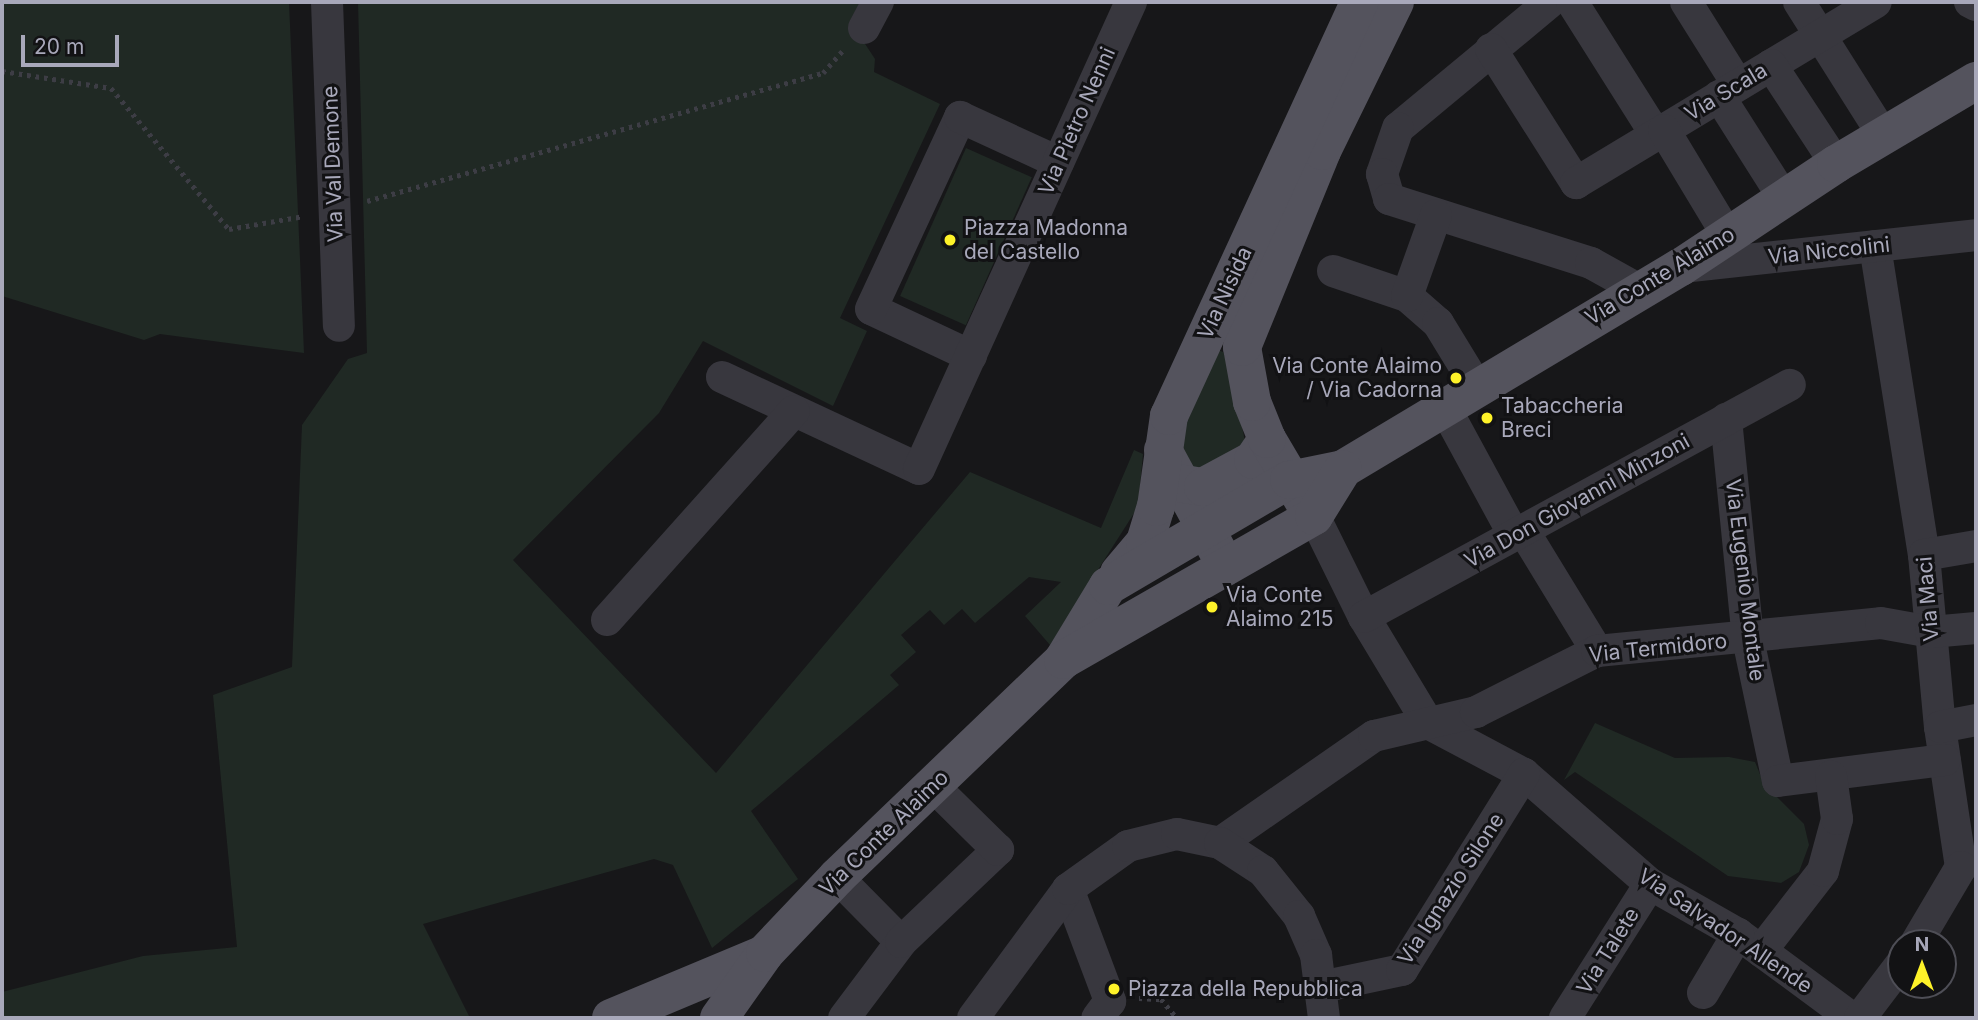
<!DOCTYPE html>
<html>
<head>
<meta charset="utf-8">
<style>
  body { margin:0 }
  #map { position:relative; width:1978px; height:1020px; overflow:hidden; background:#171719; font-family:Inter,sans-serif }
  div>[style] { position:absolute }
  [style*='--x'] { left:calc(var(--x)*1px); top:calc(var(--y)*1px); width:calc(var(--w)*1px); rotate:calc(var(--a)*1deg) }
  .green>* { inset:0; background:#202924; transform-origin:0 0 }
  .path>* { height:4.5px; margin-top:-2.25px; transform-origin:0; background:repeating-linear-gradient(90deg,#3d3d45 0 3.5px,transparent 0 8.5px) }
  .minor>* { height:32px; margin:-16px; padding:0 16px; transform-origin:16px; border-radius:16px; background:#38373e }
  .major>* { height:38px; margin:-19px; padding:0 19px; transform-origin:19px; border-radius:19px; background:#54535d }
  .dots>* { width:19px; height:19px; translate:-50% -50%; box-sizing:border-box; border:4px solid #121214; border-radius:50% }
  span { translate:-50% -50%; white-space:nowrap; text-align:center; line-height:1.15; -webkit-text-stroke:6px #121214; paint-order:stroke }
  .street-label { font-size:21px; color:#a8a8ba }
  .poi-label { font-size:21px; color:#a8a8ba }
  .left { translate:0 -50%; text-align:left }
  .right { translate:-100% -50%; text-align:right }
  .frame { position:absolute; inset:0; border:4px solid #a8a8ba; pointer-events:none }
  .north { position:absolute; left:1887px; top:929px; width:70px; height:70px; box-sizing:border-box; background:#121214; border:2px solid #4e4e56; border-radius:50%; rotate:0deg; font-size:19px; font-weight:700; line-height:28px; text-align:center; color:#a8a8ba }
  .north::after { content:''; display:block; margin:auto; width:24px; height:32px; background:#fef229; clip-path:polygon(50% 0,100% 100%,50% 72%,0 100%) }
  .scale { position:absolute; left:21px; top:35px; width:98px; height:32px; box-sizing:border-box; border:4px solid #a8a8ba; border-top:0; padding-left:9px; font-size:21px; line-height:24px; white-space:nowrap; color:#a8a8ba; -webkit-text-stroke:5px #121214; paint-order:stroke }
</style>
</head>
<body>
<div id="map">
  <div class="green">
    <i style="clip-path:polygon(2px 2px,289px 2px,304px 353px,160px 334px,144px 340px,2px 296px)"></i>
    <i style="clip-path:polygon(358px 2px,860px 2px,850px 21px,875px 59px,874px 72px,940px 104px,840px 318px,867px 331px,833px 406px,703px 341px,659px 413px,513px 560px,716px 773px,970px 472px,1101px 528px,1134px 450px,1143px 454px,1138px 507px,1050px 645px,1025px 616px,1061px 582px,1029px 577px,975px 623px,962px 609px,944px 625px,930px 610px,901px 635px,916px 652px,890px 675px,899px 685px,751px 811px,798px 879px,712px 948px,673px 865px,654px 859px,423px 924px,470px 1018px,2px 1018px,2px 992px,143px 956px,237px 947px,213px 695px,292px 667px,302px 425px,348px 359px,367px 353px)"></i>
    <i style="left:966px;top:148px;width:72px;height:162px;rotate:24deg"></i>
    <i style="clip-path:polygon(1218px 350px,1228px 354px,1246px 447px,1220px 462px,1186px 472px,1182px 434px)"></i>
    <i style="clip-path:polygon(1595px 723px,1675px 758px,1729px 757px,1755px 762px,1764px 784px,1804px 824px,1809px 845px,1799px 872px,1781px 883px,1728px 876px,1575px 772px,1564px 780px)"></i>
  </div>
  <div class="path">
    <i style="--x:2;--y:71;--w:110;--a:8.9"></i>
    <i style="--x:111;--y:88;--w:184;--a:50.1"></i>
    <i style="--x:229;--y:229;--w:76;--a:-9.8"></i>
    <i style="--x:367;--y:201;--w:474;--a:-15.7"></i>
    <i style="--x:823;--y:73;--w:29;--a:-49"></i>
    <i style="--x:1139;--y:998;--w:22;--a:3"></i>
    <i style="--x:1161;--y:999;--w:25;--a:50"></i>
  </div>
  <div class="minor">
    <i style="--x:327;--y:2;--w:324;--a:87.9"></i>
    <i style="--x:1550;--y:2;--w:197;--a:140.3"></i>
    <i style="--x:1398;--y:128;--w:49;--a:109.2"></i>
    <i style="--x:1382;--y:174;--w:26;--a:74"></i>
    <i style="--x:1389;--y:199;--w:212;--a:17.6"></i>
    <i style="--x:1591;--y:263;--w:54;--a:29"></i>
    <i style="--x:1572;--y:2;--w:157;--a:57.7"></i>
    <i style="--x:1686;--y:2;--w:98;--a:57.9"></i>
    <i style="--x:1799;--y:2;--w:157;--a:57.7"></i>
    <i style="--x:1970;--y:2;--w:7;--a:27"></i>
    <i style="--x:864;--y:28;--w:30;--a:-62"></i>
    <i style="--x:1491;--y:49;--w:159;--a:57.6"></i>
    <i style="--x:1576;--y:183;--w:350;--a:-31.1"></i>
    <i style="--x:1771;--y:65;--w:118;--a:56.7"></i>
    <i style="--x:1719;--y:96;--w:123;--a:57.6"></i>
    <i style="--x:1664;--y:130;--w:124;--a:58.9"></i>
    <i style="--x:1875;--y:246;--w:313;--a:81"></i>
    <i style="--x:1924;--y:555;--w:173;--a:84.7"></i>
    <i style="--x:1940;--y:727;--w:142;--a:81.5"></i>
    <i style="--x:1961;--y:867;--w:88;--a:120.6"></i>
    <i style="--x:1682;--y:267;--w:296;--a:-6.2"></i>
    <i style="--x:1333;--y:271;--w:78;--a:18.7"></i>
    <i style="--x:1407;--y:296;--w:41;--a:41.1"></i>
    <i style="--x:1438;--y:323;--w:75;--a:58.6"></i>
    <i style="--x:1407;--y:296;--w:86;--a:-70.3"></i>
    <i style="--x:971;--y:356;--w:110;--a:-154.8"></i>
    <i style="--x:871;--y:309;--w:212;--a:-65.1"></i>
    <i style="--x:960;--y:117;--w:108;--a:24.7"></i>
    <i style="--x:722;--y:377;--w:217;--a:25"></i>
    <i style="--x:919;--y:469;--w:513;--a:-65.58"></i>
    <i style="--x:1445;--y:408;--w:145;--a:61.5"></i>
    <i style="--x:1726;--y:419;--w:221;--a:84.3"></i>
    <i style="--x:1748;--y:639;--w:145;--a:78.1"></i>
    <i style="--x:1314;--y:516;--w:113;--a:63.7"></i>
    <i style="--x:1364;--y:617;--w:124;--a:58.9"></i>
    <i style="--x:1428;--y:723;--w:109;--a:28"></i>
    <i style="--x:1524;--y:774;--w:167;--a:41.1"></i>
    <i style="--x:1650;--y:884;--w:101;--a:29.6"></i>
    <i style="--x:1738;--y:934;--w:142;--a:36.4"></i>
    <i style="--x:1523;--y:530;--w:142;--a:58.6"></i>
    <i style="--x:1924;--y:555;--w:53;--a:-9.8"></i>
    <i style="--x:1364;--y:617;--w:485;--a:-28.6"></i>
    <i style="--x:607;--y:620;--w:280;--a:-48.2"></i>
    <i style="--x:1940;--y:727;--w:37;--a:-11"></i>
    <i style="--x:1778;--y:781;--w:168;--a:-7.2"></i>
    <i style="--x:1220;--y:843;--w:188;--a:-34.8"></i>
    <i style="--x:1374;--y:736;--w:105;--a:-13.2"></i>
    <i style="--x:1476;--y:712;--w:136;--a:-26.8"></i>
    <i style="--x:1597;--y:651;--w:285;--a:-5.6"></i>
    <i style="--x:1881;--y:623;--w:51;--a:10.2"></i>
    <i style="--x:1931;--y:632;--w:45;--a:-5.1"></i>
    <i style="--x:837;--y:877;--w:91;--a:45.4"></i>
    <i style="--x:1068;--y:889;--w:120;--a:69.4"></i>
    <i style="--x:1110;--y:1001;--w:21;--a:127"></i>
    <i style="--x:1761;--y:951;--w:101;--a:-52.2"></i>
    <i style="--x:1823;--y:871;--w:54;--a:-74.9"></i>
    <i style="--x:1837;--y:819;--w:43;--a:-97.9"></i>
    <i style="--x:1321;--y:987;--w:83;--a:-11.9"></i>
    <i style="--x:1402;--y:970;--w:231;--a:-58.1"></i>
    <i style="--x:1703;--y:993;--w:69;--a:-59.3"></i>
    <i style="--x:844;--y:1018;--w:95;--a:-53.1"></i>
    <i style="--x:901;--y:942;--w:134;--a:-43.5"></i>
    <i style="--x:998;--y:850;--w:91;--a:-135.4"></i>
    <i style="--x:973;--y:1018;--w:160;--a:-53.6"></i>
    <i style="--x:1068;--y:889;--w:74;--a:-35.6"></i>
    <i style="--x:1128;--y:846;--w:50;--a:-13.8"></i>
    <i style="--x:1177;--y:834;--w:44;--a:11.8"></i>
    <i style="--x:1220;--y:843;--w:51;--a:33.1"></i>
    <i style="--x:1263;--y:871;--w:58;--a:51.3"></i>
    <i style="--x:1299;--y:916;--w:43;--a:66.4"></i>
    <i style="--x:1316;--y:955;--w:64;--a:82.8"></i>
    <i style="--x:1565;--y:1018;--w:159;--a:-57.6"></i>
    <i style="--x:1860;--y:1018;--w:68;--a:-52.8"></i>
  </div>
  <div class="major">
    <i style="--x:1163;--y:450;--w:114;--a:61.6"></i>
    <i style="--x:1178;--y:483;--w:25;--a:9"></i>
    <i style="--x:1203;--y:487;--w:57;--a:-28.4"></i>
    <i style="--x:1253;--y:460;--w:25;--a:-56"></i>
    <i style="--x:1303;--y:500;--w:71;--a:-120.5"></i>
    <i style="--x:1267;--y:439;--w:40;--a:-112"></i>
    <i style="--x:1252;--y:402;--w:56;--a:-100.3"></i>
    <i style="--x:1242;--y:347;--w:212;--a:-67.8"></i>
    <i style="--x:1322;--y:151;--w:166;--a:-63.9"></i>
    <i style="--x:1119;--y:573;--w:40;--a:-50"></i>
    <i style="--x:1145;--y:542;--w:37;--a:-73"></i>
    <i style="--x:1156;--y:507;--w:92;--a:-81.9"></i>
    <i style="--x:1169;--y:416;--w:456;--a:-65.3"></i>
    <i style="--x:1063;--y:660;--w:87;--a:-58.7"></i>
    <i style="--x:1108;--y:586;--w:210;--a:-30.4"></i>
    <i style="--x:1289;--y:480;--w:55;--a:-11.5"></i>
    <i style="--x:1343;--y:469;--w:394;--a:-30.9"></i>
    <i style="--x:1681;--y:267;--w:186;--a:-33.6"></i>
    <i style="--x:1836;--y:164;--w:163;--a:-30.7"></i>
    <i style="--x:611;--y:1018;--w:166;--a:-22.7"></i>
    <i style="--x:719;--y:1018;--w:80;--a:-54.7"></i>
    <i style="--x:765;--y:953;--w:105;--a:-46.5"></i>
    <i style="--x:837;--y:877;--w:313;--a:-43.8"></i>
    <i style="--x:1063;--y:660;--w:289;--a:-29.8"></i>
    <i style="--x:1314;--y:516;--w:55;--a:-58.3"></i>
  </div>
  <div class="dots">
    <i style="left:950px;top:240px;background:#fef229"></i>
    <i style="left:1456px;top:378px;background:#fef229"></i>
    <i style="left:1487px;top:418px;background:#fef229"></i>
    <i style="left:1212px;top:607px;background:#fef229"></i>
    <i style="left:1114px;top:989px;background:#fef229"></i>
  </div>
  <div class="street-label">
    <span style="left:1726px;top:92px;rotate:-31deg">Via Scala</span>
    <span style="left:1077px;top:121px;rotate:-66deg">Via Pietro Nenni</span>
    <span style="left:333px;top:164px;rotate:-92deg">Via Val Demone</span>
    <span style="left:1829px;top:251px;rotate:-6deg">Via Niccolini</span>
    <span style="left:1660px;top:276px;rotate:-31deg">Via Conte Alaimo</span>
    <span style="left:1225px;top:293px;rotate:-65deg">Via Nisida</span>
    <span style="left:1577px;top:501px;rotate:-29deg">Via Don Giovanni Minzoni</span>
    <span style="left:1745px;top:580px;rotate:83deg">Via Eugenio Montale</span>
    <span style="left:1928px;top:599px;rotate:-95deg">Via Maci</span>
    <span style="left:1658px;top:648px;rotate:-6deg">Via Termidoro</span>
    <span style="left:884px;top:833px;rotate:-44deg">Via Conte Alaimo</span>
    <span style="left:1451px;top:889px;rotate:-57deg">Via Ignazio Silone</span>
    <span style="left:1725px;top:931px;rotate:34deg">Via Salvador Allende</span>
    <span style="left:1608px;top:951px;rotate:-58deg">Via Talete</span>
  </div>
  <div class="poi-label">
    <span class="left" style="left:964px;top:240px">Piazza Madonna<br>del Castello</span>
    <span class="right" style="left:1442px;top:378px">Via Conte Alaimo<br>/ Via Cadorna</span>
    <span class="left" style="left:1501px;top:418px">Tabaccheria<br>Breci</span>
    <span class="left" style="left:1226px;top:607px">Via Conte<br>Alaimo 215</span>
    <span class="left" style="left:1128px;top:989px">Piazza della Repubblica</span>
  </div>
  <div class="frame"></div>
  <div class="north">N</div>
  <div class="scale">20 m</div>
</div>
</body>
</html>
